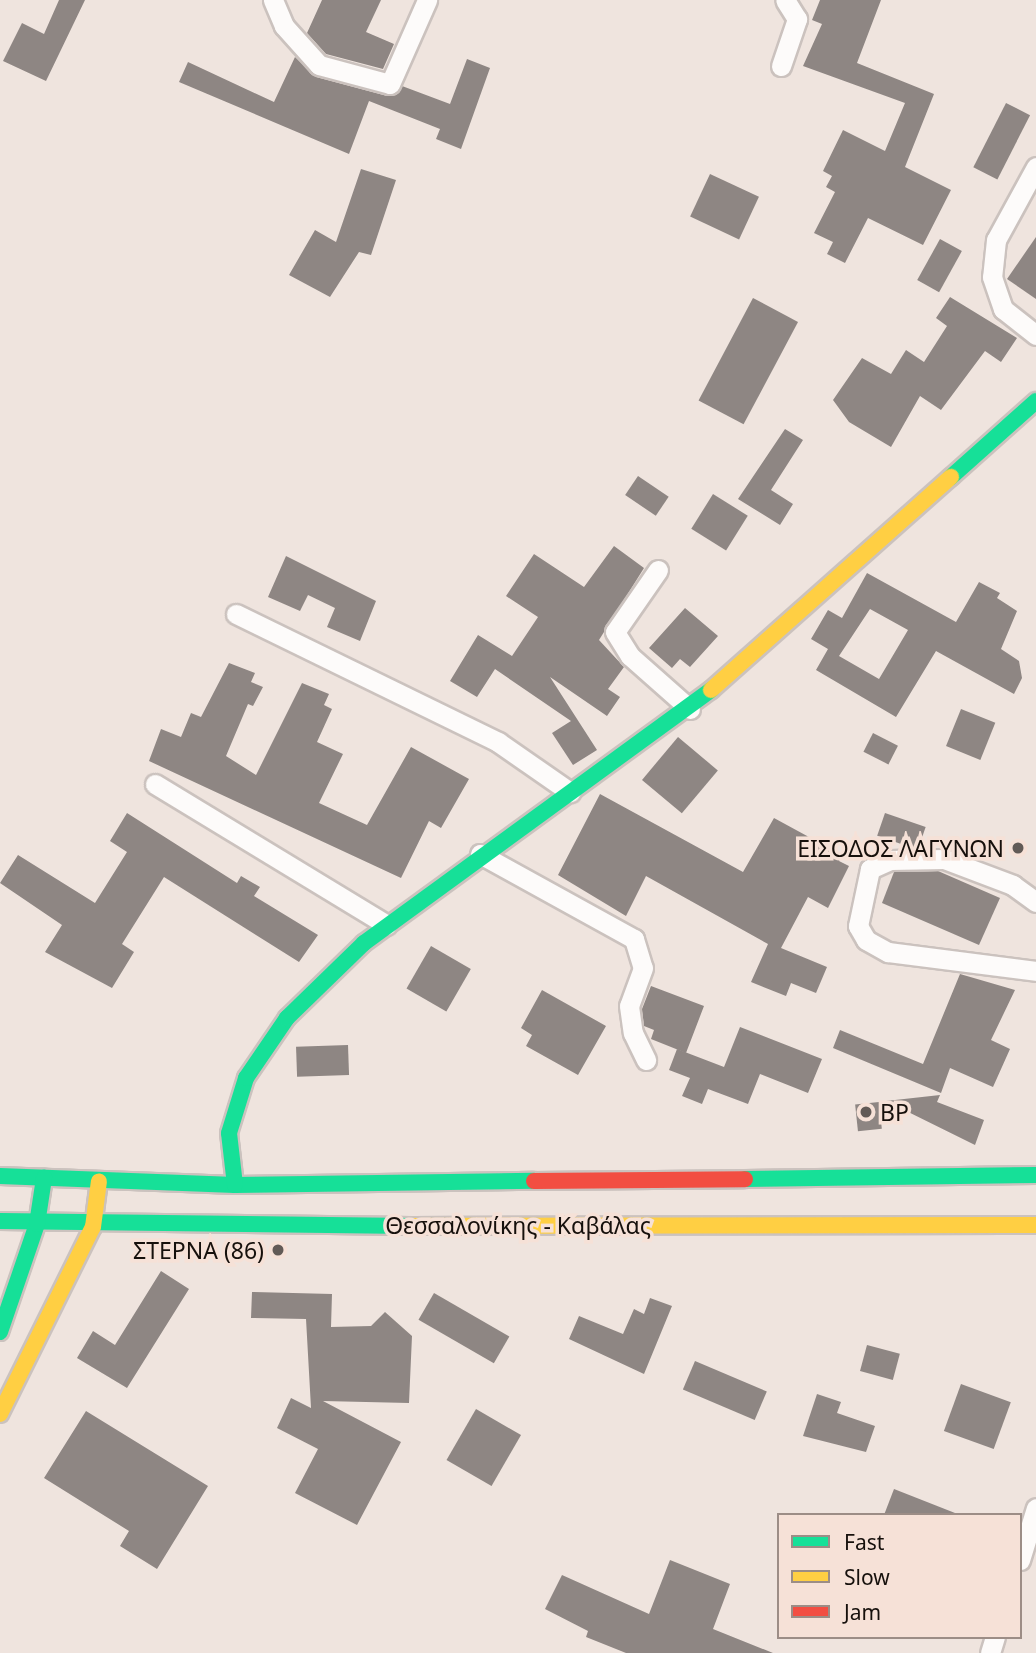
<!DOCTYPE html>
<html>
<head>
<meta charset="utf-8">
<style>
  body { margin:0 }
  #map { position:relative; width:1036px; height:1653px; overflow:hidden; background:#efe4de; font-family:"Noto Sans",sans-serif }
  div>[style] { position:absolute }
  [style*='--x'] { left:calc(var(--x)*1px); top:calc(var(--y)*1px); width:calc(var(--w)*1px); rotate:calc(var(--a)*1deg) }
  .building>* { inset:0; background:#8e8683; transform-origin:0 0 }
  .roads { filter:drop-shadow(2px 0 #cbc2be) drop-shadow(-2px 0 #cbc2be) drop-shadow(0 2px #cbc2be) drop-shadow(0 -2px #cbc2be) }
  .street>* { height:19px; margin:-9.5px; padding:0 9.5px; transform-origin:9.5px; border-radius:9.5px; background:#fdfbfa }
  .fast>* { height:16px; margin:-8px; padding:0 8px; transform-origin:8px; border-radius:8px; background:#16e098 }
  .slow>* { height:16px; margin:-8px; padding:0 8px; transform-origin:8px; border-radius:8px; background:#ffcf43 }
  .jam>* { height:16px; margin:-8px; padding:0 8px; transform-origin:8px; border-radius:8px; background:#f24e42 }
  .dots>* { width:19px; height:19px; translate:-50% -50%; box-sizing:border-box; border:4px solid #f6e1d7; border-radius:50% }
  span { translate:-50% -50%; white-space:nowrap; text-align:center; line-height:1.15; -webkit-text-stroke:7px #f6e1d7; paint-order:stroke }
  .poi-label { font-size:23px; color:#16100c }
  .right { translate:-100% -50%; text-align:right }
  .left { translate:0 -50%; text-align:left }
  .street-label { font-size:23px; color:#16100c }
  .legend { position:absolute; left:777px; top:1513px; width:245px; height:126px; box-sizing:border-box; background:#f6e1d7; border:2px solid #9c8d86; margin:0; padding:9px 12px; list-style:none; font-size:21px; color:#16100c }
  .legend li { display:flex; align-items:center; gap:14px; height:35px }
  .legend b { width:35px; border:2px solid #9c8d86 }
</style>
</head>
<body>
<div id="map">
  <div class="building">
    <i style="clip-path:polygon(59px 0,85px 0,46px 81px,3px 61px,22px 23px,44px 34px)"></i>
    <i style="clip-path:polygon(322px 0,381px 0,366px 32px,394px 44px,383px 69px,326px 54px,307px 33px)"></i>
    <i style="clip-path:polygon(820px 0,881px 0,857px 63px,934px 94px,905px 167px,951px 190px,923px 245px,868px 218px,845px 263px,827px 254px,833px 242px,814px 233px,835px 192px,826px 187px,832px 176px,823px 171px,843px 130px,885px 151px,905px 103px,803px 66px,822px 24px,812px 20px)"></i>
    <i style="clip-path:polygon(295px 57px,316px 77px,387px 96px,402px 86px,450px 104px,467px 59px,490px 68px,461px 149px,436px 139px,440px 129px,369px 101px,349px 154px,179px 82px,188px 62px,274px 102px)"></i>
    <i style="left:1006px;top:103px;width:27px;height:72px;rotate:27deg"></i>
    <i style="clip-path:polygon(361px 169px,396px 180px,371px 255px,359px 252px,330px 297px,289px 275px,315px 230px,336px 242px)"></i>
    <i style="left:710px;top:174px;width:54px;height:47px;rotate:25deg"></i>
    <i style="clip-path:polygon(1036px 237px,1036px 299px,1007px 279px)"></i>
    <i style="left:940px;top:239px;width:25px;height:47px;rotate:29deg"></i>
    <i style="clip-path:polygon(950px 297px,1017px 338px,1001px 362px,985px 351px,941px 410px,920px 396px,891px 447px,849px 422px,833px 400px,862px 358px,891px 374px,906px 350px,924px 362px,947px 326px,936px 318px)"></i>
    <i style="left:753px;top:298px;width:51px;height:116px;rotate:28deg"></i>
    <i style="clip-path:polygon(785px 429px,803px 440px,771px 490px,793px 504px,780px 525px,738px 499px)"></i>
    <i style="left:638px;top:476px;width:37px;height:23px;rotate:34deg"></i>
    <i style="left:713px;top:494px;width:41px;height:41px;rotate:32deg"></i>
    <i style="clip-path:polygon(614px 546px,644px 568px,599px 640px,624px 667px,608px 689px,620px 697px,607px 716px,550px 677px,597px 750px,573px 765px,552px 733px,571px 721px,495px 669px,477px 697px,450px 681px,478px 635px,512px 656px,538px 617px,506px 596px,534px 554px,584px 587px)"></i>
    <i style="clip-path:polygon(286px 556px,376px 601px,360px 641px,327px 627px,335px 608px,308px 595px,300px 611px,268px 597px)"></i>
    <i style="clip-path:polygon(evenodd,867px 573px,956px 622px,979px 582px,1000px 593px,997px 598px,1017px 611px,1001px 649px,1019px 661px,1022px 678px,1014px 694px,936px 651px,896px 717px,816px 670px,828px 649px,811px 639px,828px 610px,842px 618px,867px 573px,870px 609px,908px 630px,879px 679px,839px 656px,870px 609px)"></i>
    <i style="clip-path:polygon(685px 608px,718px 636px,690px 667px,680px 659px,672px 668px,649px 648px)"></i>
    <i style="clip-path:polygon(229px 663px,255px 673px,251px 682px,263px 687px,253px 706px,248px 704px,226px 756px,256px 775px,302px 683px,329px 694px,324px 705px,332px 709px,317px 742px,343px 754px,319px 803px,367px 825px,411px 747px,469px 779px,441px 828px,429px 821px,401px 878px,149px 761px,161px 729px,181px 737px,191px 713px,201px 717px)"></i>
    <i style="left:961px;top:709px;width:37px;height:40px;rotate:22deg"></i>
    <i style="left:873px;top:733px;width:28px;height:21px;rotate:27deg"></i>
    <i style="left:678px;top:737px;width:52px;height:56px;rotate:40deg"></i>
    <i style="clip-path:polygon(600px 794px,743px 872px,774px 818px,842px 855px,839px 861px,849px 866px,828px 908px,808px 897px,781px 948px,827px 967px,816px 993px,791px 983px,786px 996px,751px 982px,768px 944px,646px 876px,626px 916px,558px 875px)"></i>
    <i style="clip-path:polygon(127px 813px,237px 883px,241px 876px,260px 887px,254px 896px,318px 935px,299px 962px,164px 877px,122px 944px,134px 952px,112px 988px,45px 952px,62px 925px,0 883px,18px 855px,95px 903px,127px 852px,110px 841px)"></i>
    <i style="left:885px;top:813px;width:43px;height:24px;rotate:19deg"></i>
    <i style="clip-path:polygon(938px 871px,1000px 898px,979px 945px,882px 903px,894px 872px)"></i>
    <i style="left:431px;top:946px;width:46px;height:49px;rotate:30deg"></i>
    <i style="clip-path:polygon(960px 974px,1015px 990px,991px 1040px,1010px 1049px,993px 1087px,950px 1068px,941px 1093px,833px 1048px,840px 1030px,923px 1064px)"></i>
    <i style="clip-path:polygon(651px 986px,704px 1006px,686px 1053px,651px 1039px,654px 1030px,644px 1026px,642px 1009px)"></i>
    <i style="clip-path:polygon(542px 990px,606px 1026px,578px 1075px,526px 1046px,532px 1035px,521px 1028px)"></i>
    <i style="clip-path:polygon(740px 1027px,822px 1059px,808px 1093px,760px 1074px,748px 1104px,708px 1089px,702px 1104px,682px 1096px,690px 1078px,669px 1070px,677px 1049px,724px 1067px)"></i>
    <i style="left:348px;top:1045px;width:30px;height:52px;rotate:88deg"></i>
    <i style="clip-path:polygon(940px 1095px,937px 1102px,984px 1120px,975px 1145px,886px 1101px)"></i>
    <i style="left:879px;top:1102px;width:27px;height:24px;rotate:84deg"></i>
    <i style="clip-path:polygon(161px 1271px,189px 1289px,127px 1388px,77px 1358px,93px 1331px,115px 1345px)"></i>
    <i style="clip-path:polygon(252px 1292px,332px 1294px,331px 1327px,371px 1326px,385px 1312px,412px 1336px,409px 1403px,323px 1401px,401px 1442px,357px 1525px,295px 1493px,318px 1449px,277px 1428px,291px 1398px,311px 1408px,306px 1319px,251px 1318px)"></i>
    <i style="left:434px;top:1293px;width:87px;height:31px;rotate:30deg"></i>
    <i style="clip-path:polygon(650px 1298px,672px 1306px,644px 1374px,569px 1339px,579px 1316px,623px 1334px,634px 1309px,644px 1314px)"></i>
    <i style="left:867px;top:1345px;width:34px;height:27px;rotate:15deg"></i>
    <i style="left:695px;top:1361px;width:78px;height:31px;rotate:23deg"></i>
    <i style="left:961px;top:1384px;width:53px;height:50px;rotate:20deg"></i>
    <i style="clip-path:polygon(817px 1394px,841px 1402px,837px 1413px,875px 1426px,866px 1452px,803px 1436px)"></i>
    <i style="left:476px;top:1409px;width:52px;height:59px;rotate:30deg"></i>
    <i style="clip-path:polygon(86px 1411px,208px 1486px,157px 1569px,120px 1546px,129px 1531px,44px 1478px)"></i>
    <i style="clip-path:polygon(894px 1489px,955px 1513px,955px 1515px,884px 1515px)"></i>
    <i style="clip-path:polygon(670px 1560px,730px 1584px,713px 1629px,773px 1653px,626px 1653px,586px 1637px,588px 1631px,545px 1609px,562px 1575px,649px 1614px)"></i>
  </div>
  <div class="roads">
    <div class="street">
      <i style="--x:273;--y:0;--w:28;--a:67"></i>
      <i style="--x:284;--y:26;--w:52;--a:48.1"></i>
      <i style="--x:319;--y:65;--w:73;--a:15"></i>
      <i style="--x:390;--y:84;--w:92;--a:-66.2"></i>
      <i style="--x:781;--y:66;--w:50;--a:-71.2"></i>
      <i style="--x:797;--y:19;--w:22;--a:-122"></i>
      <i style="--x:1036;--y:167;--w:83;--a:118.7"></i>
      <i style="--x:996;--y:240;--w:37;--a:96"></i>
      <i style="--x:992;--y:277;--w:34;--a:71"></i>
      <i style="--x:1003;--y:309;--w:42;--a:38.2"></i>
      <i style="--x:658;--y:570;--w:75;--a:124.7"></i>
      <i style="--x:615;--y:632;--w:28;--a:58"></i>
      <i style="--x:630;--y:656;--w:80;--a:41.5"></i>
      <i style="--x:236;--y:614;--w:292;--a:26"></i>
      <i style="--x:498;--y:742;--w:88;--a:34.8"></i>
      <i style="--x:155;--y:784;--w:271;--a:31.3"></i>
      <i style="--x:480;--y:854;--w:176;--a:28.9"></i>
      <i style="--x:634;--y:939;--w:30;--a:73"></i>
      <i style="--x:643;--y:968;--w:40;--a:110.2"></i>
      <i style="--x:629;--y:1006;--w:27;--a:82"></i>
      <i style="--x:633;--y:1033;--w:30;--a:64"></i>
      <i style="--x:1036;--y:902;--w:29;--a:-144"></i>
      <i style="--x:1013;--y:885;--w:74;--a:-159.4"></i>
      <i style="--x:944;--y:859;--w:54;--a:178.9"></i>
      <i style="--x:890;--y:860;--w:22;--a:156"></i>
      <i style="--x:870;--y:869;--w:58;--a:101.9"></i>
      <i style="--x:858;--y:926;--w:16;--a:60"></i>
      <i style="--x:866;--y:940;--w:25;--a:29"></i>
      <i style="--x:888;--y:952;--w:149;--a:7.3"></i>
      <i style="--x:1020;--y:1560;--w:54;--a:-72.9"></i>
      <i style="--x:990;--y:1653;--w:17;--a:-73"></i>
    </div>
    <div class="fast">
      <i style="--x:951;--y:477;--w:114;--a:-41.8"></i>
      <i style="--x:0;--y:1176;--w:235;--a:2.2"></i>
      <i style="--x:235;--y:1185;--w:299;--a:-0.8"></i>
      <i style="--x:745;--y:1179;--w:291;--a:-0.8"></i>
      <i style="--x:235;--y:1185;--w:52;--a:-96.6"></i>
      <i style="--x:229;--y:1133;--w:58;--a:-72.8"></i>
      <i style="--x:246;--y:1078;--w:73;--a:-55.7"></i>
      <i style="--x:287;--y:1018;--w:107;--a:-44.2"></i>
      <i style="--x:364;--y:943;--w:429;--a:-36.1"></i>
      <i style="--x:0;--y:1221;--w:410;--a:0.7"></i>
      <i style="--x:0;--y:1332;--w:114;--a:-71.1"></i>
      <i style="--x:37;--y:1224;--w:47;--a:-81.3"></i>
    </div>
    <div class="slow">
      <i style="--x:711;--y:690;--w:321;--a:-41.6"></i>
      <i style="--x:410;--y:1226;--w:626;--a:-0.09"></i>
      <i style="--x:0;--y:1414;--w:209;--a:-63.6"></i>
      <i style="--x:93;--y:1227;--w:46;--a:-82.6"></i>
    </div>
    <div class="jam">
      <i style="--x:534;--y:1181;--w:211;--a:-0.5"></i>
    </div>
  </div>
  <div class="dots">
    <i style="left:1018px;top:848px;background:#625a56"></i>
    <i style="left:866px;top:1112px;background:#625a56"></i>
    <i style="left:278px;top:1250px;background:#625a56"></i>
  </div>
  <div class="poi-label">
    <span class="right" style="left:1004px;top:848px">ΕΙΣΟΔΟΣ ΛΑΓΥΝΩΝ</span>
    <span class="left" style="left:880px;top:1112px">BP</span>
    <span class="right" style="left:264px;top:1250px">ΣΤΕΡΝΑ (86)</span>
  </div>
  <div class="street-label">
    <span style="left:518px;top:1225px">Θεσσαλονίκης - Καβάλας</span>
  </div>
  <ul class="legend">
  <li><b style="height:9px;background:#16e098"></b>Fast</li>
  <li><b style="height:9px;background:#ffcf43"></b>Slow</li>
  <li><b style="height:9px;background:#f24e42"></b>Jam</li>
  </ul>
</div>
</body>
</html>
